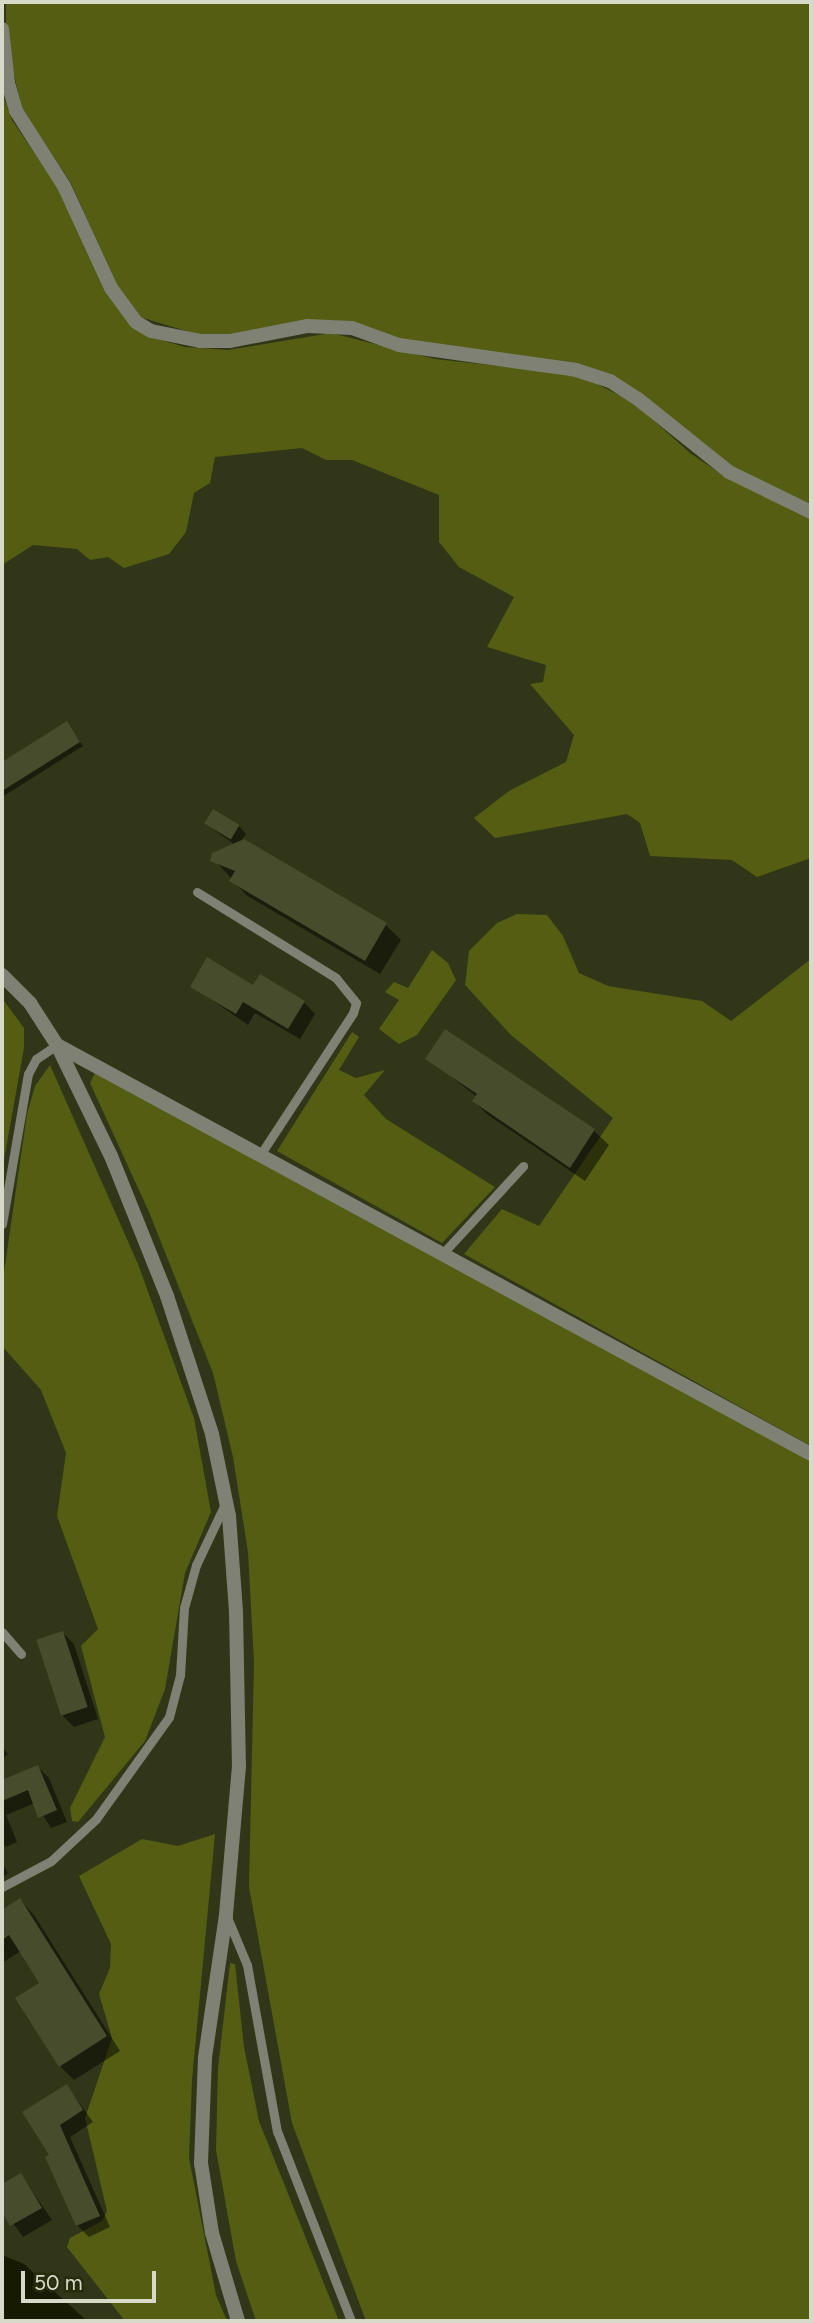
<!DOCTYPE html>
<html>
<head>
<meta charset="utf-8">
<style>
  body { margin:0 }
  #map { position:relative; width:813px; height:2323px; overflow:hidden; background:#313618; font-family:Figtree,sans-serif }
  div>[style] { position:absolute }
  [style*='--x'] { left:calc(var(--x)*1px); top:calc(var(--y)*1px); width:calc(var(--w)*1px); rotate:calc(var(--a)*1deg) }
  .green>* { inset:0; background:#545d11 }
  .water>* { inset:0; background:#161a00 }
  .shadow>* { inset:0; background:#0007 }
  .building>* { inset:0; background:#474c2d; transform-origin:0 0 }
  .lane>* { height:9px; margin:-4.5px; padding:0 4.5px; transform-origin:4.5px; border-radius:4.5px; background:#7e8173 }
  .street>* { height:14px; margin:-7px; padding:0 7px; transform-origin:7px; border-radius:7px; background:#7e8173 }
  span { translate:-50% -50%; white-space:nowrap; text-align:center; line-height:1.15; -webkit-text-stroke:7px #272c0d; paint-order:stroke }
  .frame { position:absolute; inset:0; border:4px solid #d7dac9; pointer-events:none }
  .scale { position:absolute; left:21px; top:2271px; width:135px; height:32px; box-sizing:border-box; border:4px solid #d7dac9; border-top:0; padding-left:9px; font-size:21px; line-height:24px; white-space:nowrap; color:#d7dac9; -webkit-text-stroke:5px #272c0d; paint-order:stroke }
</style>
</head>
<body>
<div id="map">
  <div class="green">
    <i style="clip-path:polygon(6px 2px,811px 2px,811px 505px,732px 467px,617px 379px,406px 340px,334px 320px,229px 336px,203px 336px,140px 317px,116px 285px,71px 183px,22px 109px,6px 41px)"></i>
    <i style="clip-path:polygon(2px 93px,12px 120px,57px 186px,105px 292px,132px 326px,151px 337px,185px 347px,228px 350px,331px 333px,435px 359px,579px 375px,633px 402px,690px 453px,730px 480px,811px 518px,811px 858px,757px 877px,732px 860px,650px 856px,640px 823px,627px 814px,495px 838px,474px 818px,509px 791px,566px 762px,574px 735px,530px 684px,543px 682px,546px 665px,487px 647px,514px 597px,459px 567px,439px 542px,439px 495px,352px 460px,326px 460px,302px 448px,215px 457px,210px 483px,194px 493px,186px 532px,169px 554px,124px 568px,108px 557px,90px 560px,77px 549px,33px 545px,2px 565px)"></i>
    <i style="clip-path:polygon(517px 914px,547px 915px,563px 936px,579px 973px,608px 986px,702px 1001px,731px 1021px,811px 959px,811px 1446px,464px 1254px,502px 1209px,539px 1226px,613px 1118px,511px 1035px,465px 985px,469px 951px,497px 923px)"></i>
    <i style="clip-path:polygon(432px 950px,448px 963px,456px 980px,417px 1035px,399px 1044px,379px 1029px,399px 1000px,385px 992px,394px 982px,408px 988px)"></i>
    <i style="clip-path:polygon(2px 998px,24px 1028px,24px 1048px,2px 1171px)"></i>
    <i style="clip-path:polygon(352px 1032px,359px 1037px,339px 1070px,356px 1078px,385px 1070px,364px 1095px,386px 1119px,495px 1187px,442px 1243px,277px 1151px)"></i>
    <i style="clip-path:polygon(50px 1065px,138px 1264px,194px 1418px,211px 1512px,185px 1573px,165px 1689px,145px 1741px,78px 1822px,72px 1821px,70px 1808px,105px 1737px,81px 1646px,98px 1629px,57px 1516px,66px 1453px,41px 1390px,2px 1346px,2px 1286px,27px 1114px,35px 1086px)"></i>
    <i style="clip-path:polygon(95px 1073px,811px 1460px,811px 2321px,366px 2321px,292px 2123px,249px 1887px,254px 1662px,248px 1552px,233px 1457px,213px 1373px,149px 1212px,90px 1083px)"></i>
    <i style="clip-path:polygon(215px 1834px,192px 2080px,189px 2158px,216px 2295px,227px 2321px,125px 2321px,67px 2247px,70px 2238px,102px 2221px,107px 2211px,85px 2118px,112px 2038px,99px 1994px,110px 1968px,111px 1944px,79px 1876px,142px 1839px,178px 1846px)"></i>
    <i style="clip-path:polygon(230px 1963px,235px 1964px,244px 2047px,259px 2121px,339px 2321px,256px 2321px,236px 2261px,216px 2150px,218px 2068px)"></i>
  </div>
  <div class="water">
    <i style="clip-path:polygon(2px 2255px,24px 2264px,87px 2321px,2px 2321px)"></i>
  </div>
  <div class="shadow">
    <i style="clip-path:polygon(67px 723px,83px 746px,2px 797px,2px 764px)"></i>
    <i style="clip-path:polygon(206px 824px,239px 826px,246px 834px,242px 840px,386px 925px,401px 940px,380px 974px,246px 895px,212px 857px,235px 845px)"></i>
    <i style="clip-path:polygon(192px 986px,254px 987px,304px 1002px,315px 1014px,300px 1039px,255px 1013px,248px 1025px)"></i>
    <i style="clip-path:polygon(446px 1032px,594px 1131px,609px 1145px,585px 1181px,488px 1115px,474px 1101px,477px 1097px,428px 1058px)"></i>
    <i style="clip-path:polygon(63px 1633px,74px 1644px,98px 1719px,74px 1727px,62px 1715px)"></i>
    <i style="clip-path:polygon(2px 1747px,8px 1754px,2px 1759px)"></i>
    <i style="clip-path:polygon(38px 1767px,49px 1778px,67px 1822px,51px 1828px,35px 1803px,6px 1815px,17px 1842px,6px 1847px,2px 1842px,2px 1782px)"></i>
    <i style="clip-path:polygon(2px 1863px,8px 1873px,2px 1878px)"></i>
    <i style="clip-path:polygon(20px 1900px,34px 1915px,120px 2051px,74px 2080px,60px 2066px,41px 1983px,21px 1951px,2px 1963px,2px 1912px)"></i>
    <i style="clip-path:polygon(67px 2086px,93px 2122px,70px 2137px,110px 2227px,89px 2237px,77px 2225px,47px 2158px,52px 2156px)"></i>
    <i style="clip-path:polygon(21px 2175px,52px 2220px,23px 2237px,2px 2208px,2px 2186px)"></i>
  </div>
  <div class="building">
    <i style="clip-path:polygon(67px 721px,80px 742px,2px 791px,2px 762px)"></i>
    <i style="left:213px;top:809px;width:31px;height:17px;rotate:31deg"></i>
    <i style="clip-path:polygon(244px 839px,387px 923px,365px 961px,229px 881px,235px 871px,210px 861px,212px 853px)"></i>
    <i style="clip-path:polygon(207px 957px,253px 985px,260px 974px,305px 1001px,288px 1029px,243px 1002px,236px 1014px,190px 987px)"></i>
    <i style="clip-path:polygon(445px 1029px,595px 1129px,570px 1168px,472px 1101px,477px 1094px,425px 1059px)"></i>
    <i style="left:63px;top:1631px;width:80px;height:28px;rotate:72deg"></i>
    <i style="clip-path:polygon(38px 1765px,57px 1810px,38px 1818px,28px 1790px,2px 1801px,2px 1780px)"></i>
    <i style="clip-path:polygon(20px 1898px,107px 2036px,59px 2067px,15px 1998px,39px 1983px,9px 1935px,2px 1940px,2px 1910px)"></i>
    <i style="clip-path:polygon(67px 2084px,83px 2110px,60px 2125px,100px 2216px,76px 2226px,45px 2157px,49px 2155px,22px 2112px)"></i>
    <i style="clip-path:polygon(21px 2173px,42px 2208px,10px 2226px,2px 2212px,2px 2184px)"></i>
  </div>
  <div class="lane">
    <i style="--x:197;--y:892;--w:163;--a:31.7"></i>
    <i style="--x:336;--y:978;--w:32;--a:51"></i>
    <i style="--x:356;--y:1003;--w:10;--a:107"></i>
    <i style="--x:353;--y:1013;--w:166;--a:123.2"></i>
    <i style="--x:2;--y:1224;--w:152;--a:-80.2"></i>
    <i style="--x:28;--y:1074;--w:17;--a:-62"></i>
    <i style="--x:36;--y:1059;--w:25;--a:-34"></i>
    <i style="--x:444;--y:1252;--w:117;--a:-47.4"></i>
    <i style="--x:2;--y:1632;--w:29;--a:49"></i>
    <i style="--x:2;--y:1887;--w:55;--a:-28"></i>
    <i style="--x:51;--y:1861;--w:62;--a:-43"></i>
    <i style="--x:96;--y:1819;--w:125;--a:-54.4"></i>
    <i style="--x:169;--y:1717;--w:43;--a:-75.3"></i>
    <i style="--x:180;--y:1675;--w:67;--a:-86.6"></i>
    <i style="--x:184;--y:1608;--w:45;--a:-74.4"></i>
    <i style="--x:196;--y:1565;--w:68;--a:-64.6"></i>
    <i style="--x:227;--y:1917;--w:52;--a:67.4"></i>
    <i style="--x:247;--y:1965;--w:169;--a:79.8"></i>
    <i style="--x:277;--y:2131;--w:204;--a:68.7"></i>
  </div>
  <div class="street">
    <i style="--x:2;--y:29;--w:54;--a:83.7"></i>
    <i style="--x:8;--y:83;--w:29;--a:74"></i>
    <i style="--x:16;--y:111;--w:89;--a:57.4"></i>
    <i style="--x:64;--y:186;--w:112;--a:65.3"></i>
    <i style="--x:111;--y:288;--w:42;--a:53.7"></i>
    <i style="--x:136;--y:322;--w:17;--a:31"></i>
    <i style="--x:151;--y:331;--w:50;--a:11.5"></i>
    <i style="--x:200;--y:341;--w:30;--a:0"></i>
    <i style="--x:230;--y:341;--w:78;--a:-11"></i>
    <i style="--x:307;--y:326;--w:45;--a:2.5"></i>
    <i style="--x:352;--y:328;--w:50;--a:19.9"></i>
    <i style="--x:399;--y:345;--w:179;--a:8"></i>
    <i style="--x:576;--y:370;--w:36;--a:18"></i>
    <i style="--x:610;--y:381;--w:33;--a:33"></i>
    <i style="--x:638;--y:399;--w:117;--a:38.7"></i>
    <i style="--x:729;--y:472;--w:91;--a:26"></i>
    <i style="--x:2;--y:975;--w:40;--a:45"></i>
    <i style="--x:30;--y:1003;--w:50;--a:57.3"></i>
    <i style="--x:57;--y:1045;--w:123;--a:64.1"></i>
    <i style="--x:111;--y:1156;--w:151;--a:68.2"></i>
    <i style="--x:167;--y:1296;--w:145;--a:71.9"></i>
    <i style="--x:212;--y:1434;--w:84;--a:78.3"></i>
    <i style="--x:229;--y:1516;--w:96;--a:85.8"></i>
    <i style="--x:236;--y:1612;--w:154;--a:88.9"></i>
    <i style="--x:239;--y:1766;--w:150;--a:95"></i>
    <i style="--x:226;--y:1915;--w:145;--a:98.4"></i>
    <i style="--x:205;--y:2058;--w:105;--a:92.2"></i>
    <i style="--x:201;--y:2163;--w:71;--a:81.1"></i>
    <i style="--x:212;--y:2233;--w:92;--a:73.5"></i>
    <i style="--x:57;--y:1045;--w:858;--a:28.48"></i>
  </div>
  <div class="frame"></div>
  <div class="scale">50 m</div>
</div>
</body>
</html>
